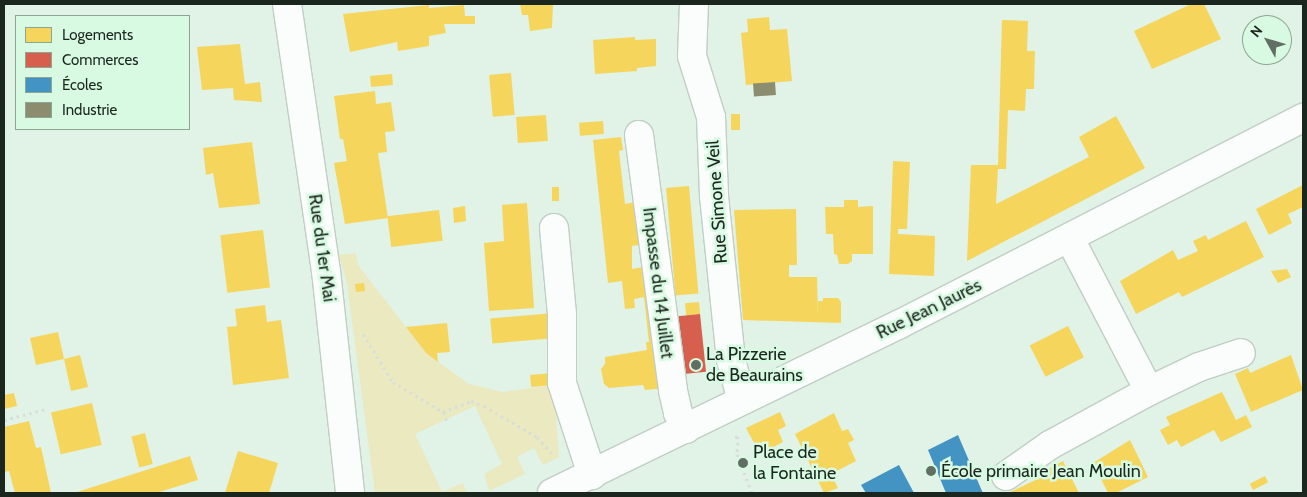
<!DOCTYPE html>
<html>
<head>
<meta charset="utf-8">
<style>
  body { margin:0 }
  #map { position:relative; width:1307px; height:497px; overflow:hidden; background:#e1f2e6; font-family:Cabin,sans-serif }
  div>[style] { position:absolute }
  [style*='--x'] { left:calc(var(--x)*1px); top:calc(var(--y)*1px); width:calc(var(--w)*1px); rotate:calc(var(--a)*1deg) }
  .green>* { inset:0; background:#eae9c0 }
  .homes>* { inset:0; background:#f6d55c; transform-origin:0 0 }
  .shops>* { inset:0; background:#d6604d; transform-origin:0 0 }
  .schools>* { inset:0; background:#4393c3 }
  .industry>* { inset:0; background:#8c8c6e; transform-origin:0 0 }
  .path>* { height:3px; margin-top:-1.5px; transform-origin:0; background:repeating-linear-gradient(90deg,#d8deda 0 2.5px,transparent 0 6.5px) }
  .roads { filter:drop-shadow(1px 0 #c0cec5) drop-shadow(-1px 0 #c0cec5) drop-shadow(0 1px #c0cec5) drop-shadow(0 -1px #c0cec5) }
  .minor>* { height:28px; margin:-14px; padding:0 14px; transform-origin:14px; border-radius:14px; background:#fafdfb }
  .major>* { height:28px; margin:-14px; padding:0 14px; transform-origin:14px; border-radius:14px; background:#fafdfb }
  .dots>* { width:14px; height:14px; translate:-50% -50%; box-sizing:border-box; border:2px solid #d9fae2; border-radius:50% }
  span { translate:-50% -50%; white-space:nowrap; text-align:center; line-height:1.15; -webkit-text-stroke:5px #d9fae2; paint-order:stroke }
  .street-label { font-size:18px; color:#1b271e }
  .poi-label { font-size:18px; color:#1b271e }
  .left { translate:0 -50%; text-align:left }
  .frame { position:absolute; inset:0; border:5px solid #1b271e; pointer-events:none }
  .legend { position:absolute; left:15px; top:15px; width:175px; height:115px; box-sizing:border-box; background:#d9fae2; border:1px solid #8da694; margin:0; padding:6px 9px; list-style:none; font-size:15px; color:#1b271e }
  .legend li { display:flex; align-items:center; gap:10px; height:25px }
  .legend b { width:25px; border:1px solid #8da694 }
  .north { position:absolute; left:1242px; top:15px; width:50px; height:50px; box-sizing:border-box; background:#d9fae2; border:1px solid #8da694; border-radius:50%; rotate:309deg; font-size:14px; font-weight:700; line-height:20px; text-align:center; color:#1b271e }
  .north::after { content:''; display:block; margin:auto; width:18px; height:22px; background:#606e64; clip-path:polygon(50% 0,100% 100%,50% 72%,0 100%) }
</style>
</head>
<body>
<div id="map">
  <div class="green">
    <i style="clip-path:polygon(356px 253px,358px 265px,426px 353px,469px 384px,503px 392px,554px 385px,559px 457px,543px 465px,534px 448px,517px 457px,525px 474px,489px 491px,484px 474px,502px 464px,475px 406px,415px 434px,442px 492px,463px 483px,467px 493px,375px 493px,347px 284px,339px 255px)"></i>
  </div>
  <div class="homes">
    <i style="clip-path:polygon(520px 4px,553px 4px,552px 28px,530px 31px,528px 15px,522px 15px)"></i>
    <i style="clip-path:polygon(1191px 4px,1204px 4px,1221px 39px,1152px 69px,1134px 31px)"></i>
    <i style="clip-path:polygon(429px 5px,429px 8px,464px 5px,465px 16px,475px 16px,475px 24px,444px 24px,446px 33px,429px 36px,429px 46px,398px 51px,397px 42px,350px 52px,343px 14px)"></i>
    <i style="clip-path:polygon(769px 17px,770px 30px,787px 29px,792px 81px,746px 85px,741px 33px,748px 32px,747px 19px)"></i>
    <i style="clip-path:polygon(1002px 20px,1028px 21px,1027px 51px,1035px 51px,1034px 89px,1026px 89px,1025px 111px,1008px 110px,1006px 169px,998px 169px,996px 204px,1089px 157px,1079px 137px,1116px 116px,1145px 168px,967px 261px,971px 165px,998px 165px)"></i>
    <i style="clip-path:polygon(635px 37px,635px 40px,656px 39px,656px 66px,637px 68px,637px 71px,595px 74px,593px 40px)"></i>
    <i style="clip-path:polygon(240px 44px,245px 84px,260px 82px,262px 102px,234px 100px,233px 88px,202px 90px,197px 47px)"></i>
    <i style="left:511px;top:73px;width:42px;height:22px;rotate:85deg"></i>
    <i style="left:392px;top:74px;width:11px;height:22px;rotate:85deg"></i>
    <i style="clip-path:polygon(375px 91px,376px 104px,391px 102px,395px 131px,385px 132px,387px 152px,378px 153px,388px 218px,345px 224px,334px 163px,347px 161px,343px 139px,340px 139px,334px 96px)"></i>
    <i style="left:731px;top:114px;width:9px;height:16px"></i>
    <i style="left:546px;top:115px;width:26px;height:30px;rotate:86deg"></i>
    <i style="left:603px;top:121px;width:13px;height:24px;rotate:86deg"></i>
    <i style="clip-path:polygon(621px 137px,623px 150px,619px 151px,625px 204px,640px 201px,646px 244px,632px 246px,632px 269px,649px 266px,665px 388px,645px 390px,643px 385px,609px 388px,604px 384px,601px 369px,605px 364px,605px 357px,647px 350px,646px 342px,649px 342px,644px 297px,634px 299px,635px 308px,625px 309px,622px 281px,608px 283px,593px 140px)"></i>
    <i style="clip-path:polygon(252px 142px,260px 204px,219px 208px,213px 173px,206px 175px,203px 148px)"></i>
    <i style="clip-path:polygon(893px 161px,910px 162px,907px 229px,898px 229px,898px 234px,935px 236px,934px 276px,889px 274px)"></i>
    <i style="clip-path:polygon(1303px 185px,1303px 207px,1288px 214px,1292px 223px,1269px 235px,1256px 209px)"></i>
    <i style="left:689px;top:186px;width:108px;height:23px;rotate:85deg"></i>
    <i style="left:552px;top:187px;width:7px;height:14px"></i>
    <i style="clip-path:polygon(844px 200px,858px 200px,858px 207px,873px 206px,873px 254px,852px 254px,852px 261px,848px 264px,839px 264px,837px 255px,834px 254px,833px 234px,826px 234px,825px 207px,844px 207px)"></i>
    <i style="clip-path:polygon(527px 203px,534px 308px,489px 311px,484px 243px,504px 241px,502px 205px)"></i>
    <i style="clip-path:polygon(465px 206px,466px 221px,454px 223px,453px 208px)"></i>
    <i style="clip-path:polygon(796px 209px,797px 265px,789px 265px,789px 277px,817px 277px,818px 317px,818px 301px,823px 301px,823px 298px,838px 298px,841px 302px,841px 323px,743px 320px,734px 210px)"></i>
    <i style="left:439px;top:210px;width:31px;height:52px;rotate:83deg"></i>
    <i style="clip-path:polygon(1246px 221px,1264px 257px,1182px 297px,1179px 292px,1136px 314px,1120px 281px,1173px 250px,1178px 260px,1198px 251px,1193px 241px,1206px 235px,1208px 240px)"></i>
    <i style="left:263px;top:230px;width:58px;height:43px;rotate:83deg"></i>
    <i style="clip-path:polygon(1287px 269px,1291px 277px,1278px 283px,1271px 271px)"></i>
    <i style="left:364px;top:283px;width:8px;height:9px;rotate:83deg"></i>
    <i style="left:699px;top:302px;width:12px;height:14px;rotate:85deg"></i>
    <i style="clip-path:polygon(265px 305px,267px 322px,281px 320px,289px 378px,233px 385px,227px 327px,237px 326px,235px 309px)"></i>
    <i style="left:554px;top:313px;width:25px;height:64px;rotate:85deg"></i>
    <i style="clip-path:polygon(447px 323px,450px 352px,437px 353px,438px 362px,426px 353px,406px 327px)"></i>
    <i style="left:1068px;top:326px;width:35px;height:43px;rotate:63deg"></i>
    <i style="clip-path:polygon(58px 332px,64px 359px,80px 355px,88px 387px,71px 391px,64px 359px,36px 365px,30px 338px)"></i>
    <i style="clip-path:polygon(1291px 355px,1303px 390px,1251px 412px,1235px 374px,1248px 368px,1250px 373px)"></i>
    <i style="left:553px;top:373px;width:12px;height:23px;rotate:85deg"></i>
    <i style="clip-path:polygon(1222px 392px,1236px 420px,1246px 415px,1252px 427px,1221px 442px,1214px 430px,1181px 447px,1177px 440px,1168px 445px,1160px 430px,1170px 425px,1166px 417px)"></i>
    <i style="clip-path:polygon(14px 393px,17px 406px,4px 409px,4px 395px)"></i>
    <i style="left:92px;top:403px;width:43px;height:42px;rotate:77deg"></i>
    <i style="clip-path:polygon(780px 412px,786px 426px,778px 430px,783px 442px,760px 454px,746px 428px)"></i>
    <i style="clip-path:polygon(834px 413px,842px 431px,848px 429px,854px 440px,848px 443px,856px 461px,831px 474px,838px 488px,824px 493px,795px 434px)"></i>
    <i style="clip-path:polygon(29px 421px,36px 448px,41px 447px,51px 493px,15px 493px,9px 471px,4px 472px,4px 427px)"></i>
    <i style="left:145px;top:433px;width:32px;height:14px;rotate:76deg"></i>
    <i style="clip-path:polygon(1130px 440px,1148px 477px,1116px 493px,1108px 493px,1093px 463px)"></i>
    <i style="clip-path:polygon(238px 451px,278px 463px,269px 493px,225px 493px)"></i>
    <i style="clip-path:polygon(190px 456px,198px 480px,156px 493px,74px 493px)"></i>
    <i style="clip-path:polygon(1063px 461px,1079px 493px,1008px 493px,1050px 473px,1048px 469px)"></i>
    <i style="left:1265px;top:476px;width:7px;height:17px;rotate:63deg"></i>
  </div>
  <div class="shops">
    <i style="left:700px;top:314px;width:58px;height:25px;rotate:84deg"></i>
  </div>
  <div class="schools">
    <i style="clip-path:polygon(958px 435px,982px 491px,983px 493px,946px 493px,928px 450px)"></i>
    <i style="clip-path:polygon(899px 465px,914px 493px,866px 493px,861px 485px)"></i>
  </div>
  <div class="industry">
    <i style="left:775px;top:82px;width:13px;height:22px;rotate:86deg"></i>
  </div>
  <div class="path">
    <i style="--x:363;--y:334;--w:57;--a:58"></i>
    <i style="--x:393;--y:382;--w:58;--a:31"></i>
    <i style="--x:443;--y:412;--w:30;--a:-21"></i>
    <i style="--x:471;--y:401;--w:14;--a:21"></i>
    <i style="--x:484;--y:406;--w:61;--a:30.3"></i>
    <i style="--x:537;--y:437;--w:25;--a:47"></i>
    <i style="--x:443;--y:412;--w:12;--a:66"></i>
    <i style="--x:4;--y:420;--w:43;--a:-14.7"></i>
    <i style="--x:735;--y:437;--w:3;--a:-18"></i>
    <i style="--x:738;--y:436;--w:18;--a:93"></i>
    <i style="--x:737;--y:454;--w:42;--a:69"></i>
  </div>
  <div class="roads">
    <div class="minor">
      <i style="--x:287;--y:4;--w:270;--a:81.7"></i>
      <i style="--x:326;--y:271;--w:223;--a:83.8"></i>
      <i style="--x:694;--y:4;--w:52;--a:92.2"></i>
      <i style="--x:692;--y:56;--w:64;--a:72.7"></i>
      <i style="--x:711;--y:117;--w:79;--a:87.8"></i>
      <i style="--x:714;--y:196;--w:165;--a:84.1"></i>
      <i style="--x:731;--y:360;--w:42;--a:75"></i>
      <i style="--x:639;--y:135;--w:258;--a:82.4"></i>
      <i style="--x:673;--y:391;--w:23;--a:77"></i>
      <i style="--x:678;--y:413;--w:18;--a:63"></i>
      <i style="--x:554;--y:228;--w:87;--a:84.7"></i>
      <i style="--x:562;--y:315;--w:68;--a:90"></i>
      <i style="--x:562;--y:383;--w:97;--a:71.9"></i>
      <i style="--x:1070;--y:239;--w:171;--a:62.5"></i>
      <i style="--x:1006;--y:476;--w:54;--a:-35.2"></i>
      <i style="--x:1050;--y:445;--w:113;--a:-28.6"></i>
      <i style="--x:1149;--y:391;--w:55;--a:-25.6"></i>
      <i style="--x:1199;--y:367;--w:44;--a:-18.4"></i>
    </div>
    <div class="major">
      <i style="--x:552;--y:493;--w:385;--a:-25.9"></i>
      <i style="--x:898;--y:325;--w:455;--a:-27.1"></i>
    </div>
  </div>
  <div class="dots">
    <i style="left:696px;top:365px;background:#606e64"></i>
    <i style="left:743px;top:463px;background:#606e64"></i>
    <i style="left:931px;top:471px;background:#606e64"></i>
  </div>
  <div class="street-label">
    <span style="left:717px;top:202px;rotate:-94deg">Rue Simone Veil</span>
    <span style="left:322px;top:248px;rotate:82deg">Rue du 1er Mai</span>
    <span style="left:658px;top:283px;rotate:83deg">Impasse du 14 Juillet</span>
    <span style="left:929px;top:309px;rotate:-26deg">Rue Jean Jaurès</span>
  </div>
  <div class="poi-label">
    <span class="left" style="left:706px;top:365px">La Pizzerie<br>de Beaurains</span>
    <span class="left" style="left:753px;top:463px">Place de<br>la Fontaine</span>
    <span class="left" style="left:941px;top:471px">École primaire Jean Moulin</span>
  </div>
  <div class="frame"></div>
  <ul class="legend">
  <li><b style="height:14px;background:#f6d55c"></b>Logements</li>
  <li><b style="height:14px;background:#d6604d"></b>Commerces</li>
  <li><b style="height:14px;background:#4393c3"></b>Écoles</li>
  <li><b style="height:14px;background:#8c8c6e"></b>Industrie</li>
  </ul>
  <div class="north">N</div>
</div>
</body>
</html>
